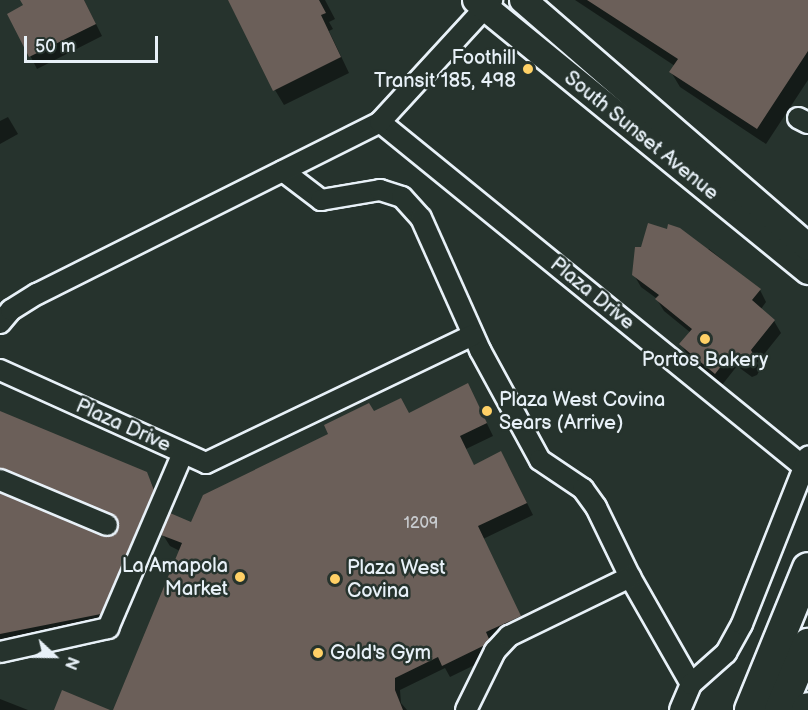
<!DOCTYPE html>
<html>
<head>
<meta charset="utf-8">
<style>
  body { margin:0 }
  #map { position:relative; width:808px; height:710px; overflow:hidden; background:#26332d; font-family:"Balsamiq Sans",sans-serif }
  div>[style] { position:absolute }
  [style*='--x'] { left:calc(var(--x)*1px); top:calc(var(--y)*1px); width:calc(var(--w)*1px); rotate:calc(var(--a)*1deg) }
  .shadow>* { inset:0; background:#0007 }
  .building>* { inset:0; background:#6b5f59 }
  .roads { filter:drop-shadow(2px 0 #e8f1f8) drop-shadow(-2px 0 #e8f1f8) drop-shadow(0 2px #e8f1f8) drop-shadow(0 -2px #e8f1f8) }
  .minor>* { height:20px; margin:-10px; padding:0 10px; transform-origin:10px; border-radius:10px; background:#26332d }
  .major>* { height:26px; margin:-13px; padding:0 13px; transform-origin:13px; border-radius:13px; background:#26332d }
  .highway>* { height:30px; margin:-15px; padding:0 15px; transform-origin:15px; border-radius:15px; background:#26332d }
  .dots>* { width:16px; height:16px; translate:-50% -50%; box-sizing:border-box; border:3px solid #26332d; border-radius:50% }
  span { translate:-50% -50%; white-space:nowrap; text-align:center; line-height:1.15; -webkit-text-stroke:5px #26332d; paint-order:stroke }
  .number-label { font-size:16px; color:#c9ccd0 }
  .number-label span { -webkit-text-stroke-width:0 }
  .poi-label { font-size:20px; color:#e8f1f8 }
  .right { translate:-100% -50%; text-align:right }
  .left { translate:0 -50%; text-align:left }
  .street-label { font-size:20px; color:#e8f1f8 }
  .north { position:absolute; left:24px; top:626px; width:60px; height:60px; -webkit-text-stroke:4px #26332d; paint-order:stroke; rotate:112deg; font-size:16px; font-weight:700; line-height:24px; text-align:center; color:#e8f1f8 }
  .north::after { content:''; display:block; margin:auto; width:21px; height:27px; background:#e8f1f8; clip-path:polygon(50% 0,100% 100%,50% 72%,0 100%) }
  .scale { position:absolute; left:24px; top:36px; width:134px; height:27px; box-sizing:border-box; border:3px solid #e8f1f8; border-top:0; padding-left:8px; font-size:18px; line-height:21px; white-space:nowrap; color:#e8f1f8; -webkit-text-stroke:4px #26332d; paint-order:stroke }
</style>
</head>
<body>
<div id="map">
  <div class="shadow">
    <i style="clip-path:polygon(22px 0,84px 0,102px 36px,37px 69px,9px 14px,25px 6px)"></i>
    <i style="clip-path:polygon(238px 0,325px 0,335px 19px,329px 22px,333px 29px,329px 31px,349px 73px,284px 105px,275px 90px)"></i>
    <i style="clip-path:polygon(575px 0,808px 0,808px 80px,766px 144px,680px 87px,671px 72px,675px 66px)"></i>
    <i style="clip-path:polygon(8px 117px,18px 134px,0 144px,0 121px)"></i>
    <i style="clip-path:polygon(709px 249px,760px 290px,766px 302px,761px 309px,774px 321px,781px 333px,757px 363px,760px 370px,757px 375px,752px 377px,737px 366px,722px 385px,688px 356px,681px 344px,691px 333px,664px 311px,656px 298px,641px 287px,634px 275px)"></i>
    <i style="clip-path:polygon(474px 397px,493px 436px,466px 449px,474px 466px,508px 465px,533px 515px,483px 539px,526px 628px,491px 657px,450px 677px,445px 668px,400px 690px,401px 703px,407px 710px,114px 710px,180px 551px,170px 546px,163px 535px,192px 524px,374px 413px,409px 414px)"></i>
    <i style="clip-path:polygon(0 413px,146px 473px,153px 486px,160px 503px,107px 626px,0 647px,0 495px,102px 538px,116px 536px,119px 527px,12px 480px,0 482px)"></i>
    <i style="clip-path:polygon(0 699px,28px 710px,0 710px)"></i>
  </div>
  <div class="building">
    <i style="clip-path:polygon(20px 0,84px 0,96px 24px,29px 57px,7px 14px,23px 5px)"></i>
    <i style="clip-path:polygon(228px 0,319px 0,326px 13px,321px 15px,341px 57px,273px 91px)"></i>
    <i style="clip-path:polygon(587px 0,808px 0,808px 51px,757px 129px,669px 72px,678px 59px)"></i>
    <i style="clip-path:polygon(648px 223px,667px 229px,668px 224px,680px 228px,761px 289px,752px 300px,775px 320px,751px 350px,755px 358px,750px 364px,744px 365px,730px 355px,715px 374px,679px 344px,692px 329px,655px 299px,659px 295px,632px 275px,635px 247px,641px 247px)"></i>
    <i style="clip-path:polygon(468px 383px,487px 423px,460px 436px,474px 465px,501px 451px,527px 503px,478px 526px,521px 616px,486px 632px,489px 639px,485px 645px,442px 666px,438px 657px,395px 678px,395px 690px,403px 710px,113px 710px,182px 543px,161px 535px,170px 513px,191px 522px,203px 495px,328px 434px,324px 425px,369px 403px,374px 411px,401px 398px,409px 413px)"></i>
    <i style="clip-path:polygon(0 411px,147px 472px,154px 490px,101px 614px,0 634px,0 493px,103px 536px,115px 534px,119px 524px,112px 514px,0 468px)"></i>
    <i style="clip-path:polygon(62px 690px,110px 710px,54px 710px)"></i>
  </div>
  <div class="roads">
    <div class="minor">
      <i style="--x:798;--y:118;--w:11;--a:27"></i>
      <i style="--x:380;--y:122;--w:547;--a:39.13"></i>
      <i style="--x:283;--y:171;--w:48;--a:37.3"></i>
      <i style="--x:321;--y:200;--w:60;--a:-9.6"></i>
      <i style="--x:380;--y:190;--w:23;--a:18"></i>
      <i style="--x:402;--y:197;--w:28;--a:48"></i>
      <i style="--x:421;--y:218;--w:145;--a:65.9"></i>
      <i style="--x:480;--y:350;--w:125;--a:61.4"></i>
      <i style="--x:540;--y:460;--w:52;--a:34"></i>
      <i style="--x:583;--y:489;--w:22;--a:54"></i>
      <i style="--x:596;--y:507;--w:78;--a:64.1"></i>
      <i style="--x:630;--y:577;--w:123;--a:60.3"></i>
      <i style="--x:0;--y:323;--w:17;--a:-50"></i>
      <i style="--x:11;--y:310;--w:31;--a:-32"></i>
      <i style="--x:37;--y:294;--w:384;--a:-26.6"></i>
      <i style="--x:380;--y:122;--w:166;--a:-47.4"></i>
      <i style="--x:0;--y:370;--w:226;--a:24.3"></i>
      <i style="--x:206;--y:463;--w:296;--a:-25.6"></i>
      <i style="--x:0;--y:480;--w:116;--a:22.8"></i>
      <i style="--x:0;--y:652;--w:111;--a:-12.5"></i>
      <i style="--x:108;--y:628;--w:190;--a:-66.8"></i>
      <i style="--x:466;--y:710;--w:66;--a:-63.8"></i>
      <i style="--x:495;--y:651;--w:21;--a:-47"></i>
      <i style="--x:509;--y:636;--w:135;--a:-26"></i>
      <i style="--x:680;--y:710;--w:28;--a:-67"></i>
      <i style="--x:691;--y:684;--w:47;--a:-41.5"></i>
      <i style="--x:726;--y:653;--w:33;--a:-61"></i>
      <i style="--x:742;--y:624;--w:180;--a:-68.4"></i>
    </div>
    <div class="major">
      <i style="--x:476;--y:0;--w:429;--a:39.2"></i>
      <i style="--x:523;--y:0;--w:377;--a:40.9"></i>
    </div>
    <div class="highway">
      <i style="--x:750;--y:710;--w:153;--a:-67.8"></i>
      <i style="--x:780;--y:710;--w:72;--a:-67"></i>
      <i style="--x:807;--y:710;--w:2;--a:-63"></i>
    </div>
  </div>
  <div class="dots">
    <i style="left:528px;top:69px;background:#ffd166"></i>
    <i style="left:705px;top:339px;background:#ffd166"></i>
    <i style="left:487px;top:411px;background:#ffd166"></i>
    <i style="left:240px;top:577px;background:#ffd166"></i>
    <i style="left:335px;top:579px;background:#ffd166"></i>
    <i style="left:318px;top:653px;background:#ffd166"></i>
  </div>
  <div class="number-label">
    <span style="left:421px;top:524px">1209</span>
  </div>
  <div class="poi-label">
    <span class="right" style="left:516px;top:70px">Foothill<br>Transit 185, 498</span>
    <span style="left:705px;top:360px">Portos Bakery</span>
    <span class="left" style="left:499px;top:412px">Plaza West Covina<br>Sears (Arrive)</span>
    <span class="right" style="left:228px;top:578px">La Amapola<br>Market</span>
    <span class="left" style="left:347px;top:580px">Plaza West<br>Covina</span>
    <span class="left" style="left:330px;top:653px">Gold's Gym</span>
  </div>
  <div class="street-label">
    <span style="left:641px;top:136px;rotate:39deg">South Sunset Avenue</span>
    <span style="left:592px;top:294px;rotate:39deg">Plaza Drive</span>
    <span style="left:123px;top:426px;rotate:24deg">Plaza Drive</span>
  </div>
  <div class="north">N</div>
  <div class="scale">50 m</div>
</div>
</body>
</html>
